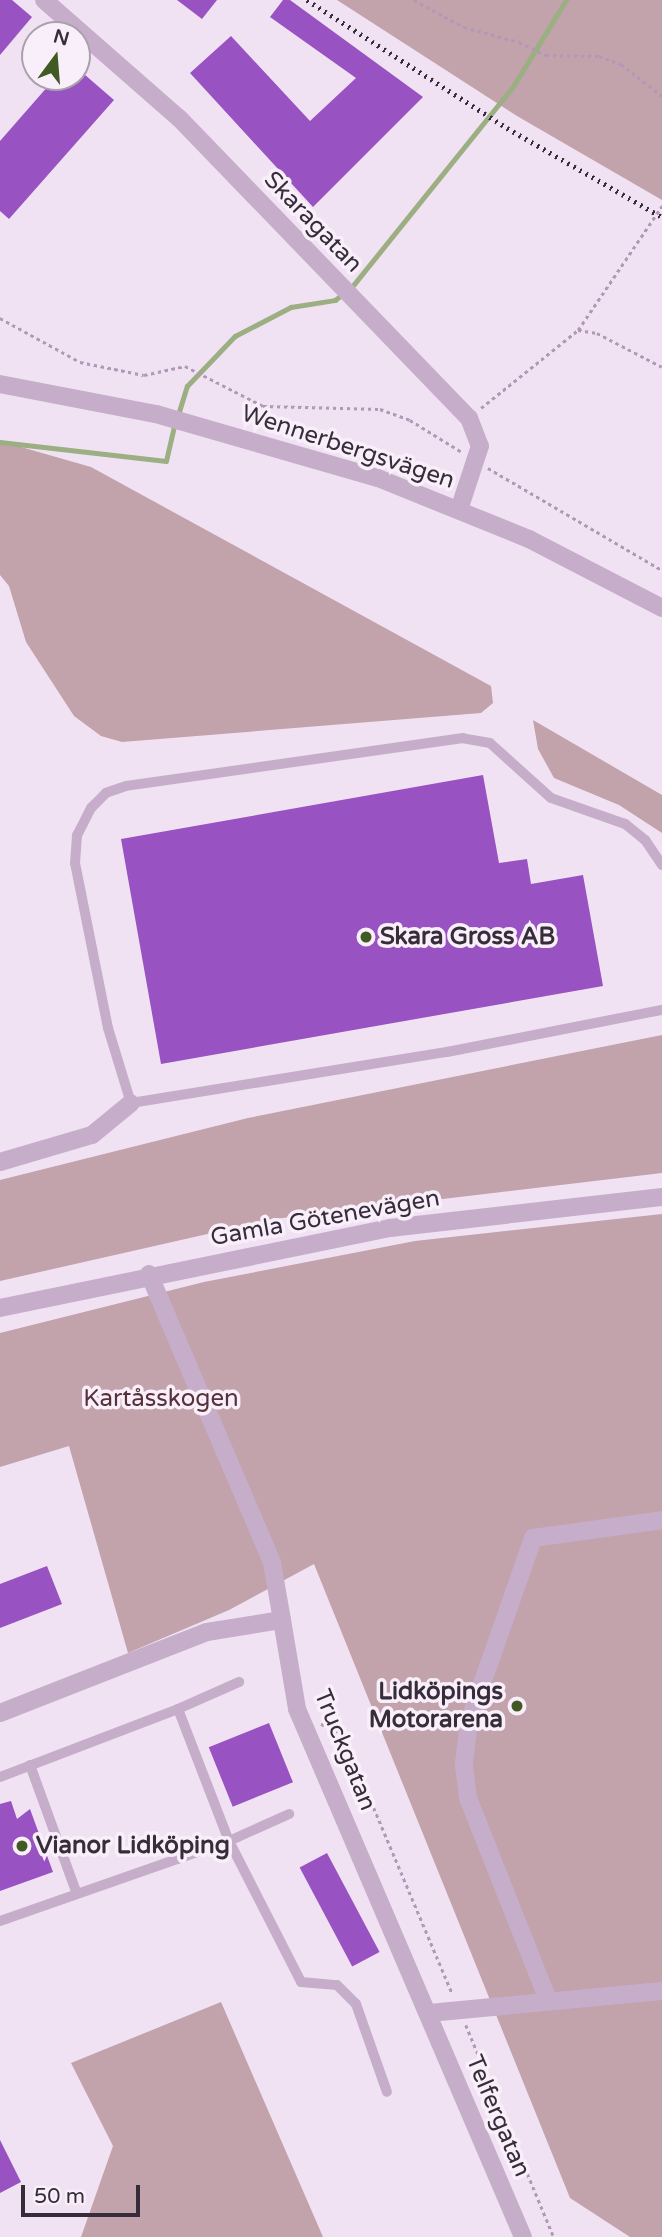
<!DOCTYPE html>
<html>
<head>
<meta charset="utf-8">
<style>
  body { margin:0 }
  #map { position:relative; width:662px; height:2237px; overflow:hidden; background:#f1e2f3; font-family:"Varela Round",sans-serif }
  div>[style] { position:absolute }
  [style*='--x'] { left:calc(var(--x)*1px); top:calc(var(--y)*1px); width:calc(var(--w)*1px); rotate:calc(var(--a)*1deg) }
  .green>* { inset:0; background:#c2a2ab }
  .stream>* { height:4.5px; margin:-2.25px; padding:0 2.25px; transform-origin:2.25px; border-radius:2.25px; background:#9baf82 }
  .building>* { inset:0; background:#9852c1; transform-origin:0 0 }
  .path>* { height:2.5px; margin-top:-1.25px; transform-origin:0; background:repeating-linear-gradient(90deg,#b198b7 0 3.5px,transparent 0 7px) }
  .service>* { height:10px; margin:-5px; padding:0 5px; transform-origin:5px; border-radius:5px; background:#c6aecb }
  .minor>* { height:18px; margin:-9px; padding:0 9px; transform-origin:9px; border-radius:9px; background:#c6aecb }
  .tertiary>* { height:18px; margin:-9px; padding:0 9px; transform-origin:9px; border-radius:9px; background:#c6aecb }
  .rail>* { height:4.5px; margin-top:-2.25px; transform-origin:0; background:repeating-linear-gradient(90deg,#362c3a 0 2px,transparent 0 7px) }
  .dots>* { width:19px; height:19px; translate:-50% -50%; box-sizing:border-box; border:4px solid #f9effa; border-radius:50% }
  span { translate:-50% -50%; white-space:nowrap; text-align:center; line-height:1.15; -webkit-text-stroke:7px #f9effa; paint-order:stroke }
  .street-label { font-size:24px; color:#362c3a }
  .poi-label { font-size:24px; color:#362c3a; font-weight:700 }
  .left { translate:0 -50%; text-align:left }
  .right { translate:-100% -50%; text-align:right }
  .park-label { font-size:24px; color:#57313a }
  .north { position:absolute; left:21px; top:21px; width:70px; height:70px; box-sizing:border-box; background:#f9effa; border:2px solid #aba1ad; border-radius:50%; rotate:16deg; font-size:19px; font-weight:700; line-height:28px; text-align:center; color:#362c3a }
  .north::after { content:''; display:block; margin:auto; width:24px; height:32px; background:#415a23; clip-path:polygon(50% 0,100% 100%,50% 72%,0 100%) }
  .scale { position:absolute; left:21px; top:2185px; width:119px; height:32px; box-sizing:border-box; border:4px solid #362c3a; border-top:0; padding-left:9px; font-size:21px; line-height:24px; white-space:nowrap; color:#362c3a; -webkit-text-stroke:5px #f9effa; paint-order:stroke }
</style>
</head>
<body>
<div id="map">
  <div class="green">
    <i style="clip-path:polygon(337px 0,662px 0,662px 200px,517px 116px)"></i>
    <i style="clip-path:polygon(0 441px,91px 467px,491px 686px,493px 703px,481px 713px,122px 742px,101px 736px,74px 716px,26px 642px,9px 586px,0 575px)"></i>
    <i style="clip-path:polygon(533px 720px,662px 795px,662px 833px,619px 805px,554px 778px,538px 749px)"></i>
    <i style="clip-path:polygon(662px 1035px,662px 1173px,274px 1219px,0 1281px,0 1180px,248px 1118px)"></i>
    <i style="clip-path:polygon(662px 1214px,662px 2237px,630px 2237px,570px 2198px,314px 1564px,229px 1610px,128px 1653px,69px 1446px,0 1467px,0 1333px,204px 1282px,415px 1241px)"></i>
    <i style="clip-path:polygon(221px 2002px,323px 2237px,81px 2237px,113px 2146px,71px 2063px)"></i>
  </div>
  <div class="stream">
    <i style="--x:351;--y:288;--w:260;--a:-51.2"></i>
    <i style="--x:514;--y:85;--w:100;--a:-58.5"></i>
    <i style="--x:178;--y:415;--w:30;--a:-73"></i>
    <i style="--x:187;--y:386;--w:69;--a:-46.2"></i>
    <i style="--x:235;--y:336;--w:63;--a:-27.4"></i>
    <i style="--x:291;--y:307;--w:45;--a:-9"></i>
    <i style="--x:335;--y:300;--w:11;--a:-38"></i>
    <i style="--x:0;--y:442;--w:167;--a:6.5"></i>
    <i style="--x:166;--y:461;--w:39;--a:-77"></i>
  </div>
  <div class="building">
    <i style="clip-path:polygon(0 0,12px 0,32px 17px,0 55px)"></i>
    <i style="clip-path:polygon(177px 0,217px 0,202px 19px)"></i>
    <i style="clip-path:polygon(283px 0,290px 0,423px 97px,313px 207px,190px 73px,231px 36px,310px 121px,356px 78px,270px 17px)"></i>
    <i style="clip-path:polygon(77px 68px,114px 100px,9px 219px,0 211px,0 141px,56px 77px,77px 77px)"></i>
    <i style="clip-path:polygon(483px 775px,499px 863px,527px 859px,531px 884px,583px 875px,603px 986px,161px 1064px,121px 839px)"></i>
    <i style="clip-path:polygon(47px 1566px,62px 1604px,0 1628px,0 1584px)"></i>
    <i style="left:269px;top:1723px;width:64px;height:65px;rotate:68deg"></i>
    <i style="clip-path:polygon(11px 1801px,17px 1819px,30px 1809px,53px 1872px,0 1891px,0 1804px)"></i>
    <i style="left:327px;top:1853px;width:112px;height:31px;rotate:62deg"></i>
    <i style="clip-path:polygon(0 2140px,21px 2182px,0 2193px)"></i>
  </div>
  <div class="path">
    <i style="--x:414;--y:0;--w:57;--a:28.4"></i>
    <i style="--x:464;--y:27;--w:57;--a:15.3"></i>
    <i style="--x:519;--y:42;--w:30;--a:26"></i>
    <i style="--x:546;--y:55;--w:53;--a:1.1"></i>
    <i style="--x:599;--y:56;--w:23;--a:20"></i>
    <i style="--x:621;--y:64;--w:52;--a:38"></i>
    <i style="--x:0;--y:318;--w:91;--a:28.8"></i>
    <i style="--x:80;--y:362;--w:65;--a:11.5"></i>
    <i style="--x:144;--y:375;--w:42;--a:-12.4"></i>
    <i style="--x:185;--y:366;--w:88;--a:27.1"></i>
    <i style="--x:263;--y:406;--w:117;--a:1.5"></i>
    <i style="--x:380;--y:409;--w:32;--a:20"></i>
    <i style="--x:410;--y:420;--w:61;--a:31.6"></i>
    <i style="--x:578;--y:330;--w:150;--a:-55.9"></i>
    <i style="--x:481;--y:408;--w:124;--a:-38.8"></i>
    <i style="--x:578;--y:330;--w:19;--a:9"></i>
    <i style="--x:597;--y:333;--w:73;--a:27.6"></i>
    <i style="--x:488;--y:468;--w:202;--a:30.4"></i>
    <i style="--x:321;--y:1724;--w:16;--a:22"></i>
    <i style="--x:336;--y:1730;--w:31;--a:58"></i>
    <i style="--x:352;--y:1756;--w:257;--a:67.1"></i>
    <i style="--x:466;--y:2025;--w:230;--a:67.5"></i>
  </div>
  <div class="service">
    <i style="--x:662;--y:865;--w:30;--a:-124"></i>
    <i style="--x:645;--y:840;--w:26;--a:-141"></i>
    <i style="--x:625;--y:824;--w:78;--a:-160.6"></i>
    <i style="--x:551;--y:798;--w:82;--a:-138"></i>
    <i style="--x:490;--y:743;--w:27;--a:-170"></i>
    <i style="--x:463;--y:738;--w:340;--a:171.9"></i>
    <i style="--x:126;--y:786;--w:21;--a:161"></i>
    <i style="--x:106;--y:793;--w:21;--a:135"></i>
    <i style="--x:91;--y:808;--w:30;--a:117"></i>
    <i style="--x:77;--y:835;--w:28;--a:94"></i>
    <i style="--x:75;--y:863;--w:168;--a:78.7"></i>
    <i style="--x:108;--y:1028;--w:78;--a:73"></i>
    <i style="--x:131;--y:1103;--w:320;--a:-9.2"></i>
    <i style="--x:447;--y:1052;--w:219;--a:-11.1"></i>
    <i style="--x:178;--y:1709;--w:67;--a:-23.9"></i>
    <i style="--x:30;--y:1765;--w:137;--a:70"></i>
    <i style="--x:0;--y:1777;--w:191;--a:-20.9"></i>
    <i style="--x:178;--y:1709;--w:142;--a:68.9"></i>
    <i style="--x:229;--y:1841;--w:66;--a:-24.2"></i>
    <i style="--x:0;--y:1921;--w:243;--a:-19.3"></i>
    <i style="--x:229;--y:1841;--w:158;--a:62.9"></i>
    <i style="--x:301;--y:1982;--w:36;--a:5"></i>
    <i style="--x:337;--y:1985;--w:27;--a:45"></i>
    <i style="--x:356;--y:2004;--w:93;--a:70.6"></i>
  </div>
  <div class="minor">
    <i style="--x:44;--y:0;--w:179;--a:41.2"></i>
    <i style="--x:179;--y:118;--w:417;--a:46"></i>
    <i style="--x:469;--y:418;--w:30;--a:69"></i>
    <i style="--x:480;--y:446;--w:67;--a:108.2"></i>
    <i style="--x:0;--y:1162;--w:96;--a:-16.4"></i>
    <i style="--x:92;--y:1135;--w:50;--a:-39.4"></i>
    <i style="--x:149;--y:1274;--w:314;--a:66.9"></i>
    <i style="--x:272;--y:1563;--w:58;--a:80"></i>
    <i style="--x:0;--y:1713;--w:222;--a:-21.4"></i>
    <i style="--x:207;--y:1632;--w:76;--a:-9.1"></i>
    <i style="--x:282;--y:1620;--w:90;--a:80.4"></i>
    <i style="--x:297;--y:1709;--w:574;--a:66.83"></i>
    <i style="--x:548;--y:2000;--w:217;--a:-111.6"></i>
    <i style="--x:468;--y:1798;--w:35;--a:-97"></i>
    <i style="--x:464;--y:1763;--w:42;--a:-83.2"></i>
    <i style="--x:469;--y:1721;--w:194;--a:-70.7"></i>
    <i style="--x:533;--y:1538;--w:130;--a:-7.9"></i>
    <i style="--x:429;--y:2013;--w:234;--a:-5.4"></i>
  </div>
  <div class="tertiary">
    <i style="--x:0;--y:384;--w:159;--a:10.9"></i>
    <i style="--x:156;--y:414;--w:231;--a:16.1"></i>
    <i style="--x:378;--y:478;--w:163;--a:22"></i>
    <i style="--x:529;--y:539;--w:150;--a:27.4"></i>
    <i style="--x:0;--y:1308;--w:398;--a:-11.6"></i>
    <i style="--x:390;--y:1228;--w:274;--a:-6.5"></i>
  </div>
  <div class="rail">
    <i style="--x:307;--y:0;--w:237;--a:32.6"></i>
    <i style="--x:507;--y:128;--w:179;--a:29.9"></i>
  </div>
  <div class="dots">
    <i style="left:366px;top:937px;background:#415a23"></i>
    <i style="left:517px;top:1706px;background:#415a23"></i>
    <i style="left:22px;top:1846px;background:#415a23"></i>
  </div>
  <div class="street-label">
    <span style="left:313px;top:222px;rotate:46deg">Skaragatan</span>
    <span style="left:348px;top:447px;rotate:18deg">Wennerbergsvägen</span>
    <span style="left:325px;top:1218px;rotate:-10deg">Gamla Götenevägen</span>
    <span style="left:345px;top:1750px;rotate:68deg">Truckgatan</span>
    <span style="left:498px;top:2116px;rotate:67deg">Telfergatan</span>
  </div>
  <div class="poi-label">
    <span class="left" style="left:380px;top:937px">Skara Gross AB</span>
    <span class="right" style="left:503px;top:1706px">Lidköpings<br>Motorarena</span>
    <span class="left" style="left:36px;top:1846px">Vianor Lidköping</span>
  </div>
  <div class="park-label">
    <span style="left:161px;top:1399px">Kartåsskogen</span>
  </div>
  <div class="north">N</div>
  <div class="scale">50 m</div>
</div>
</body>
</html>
